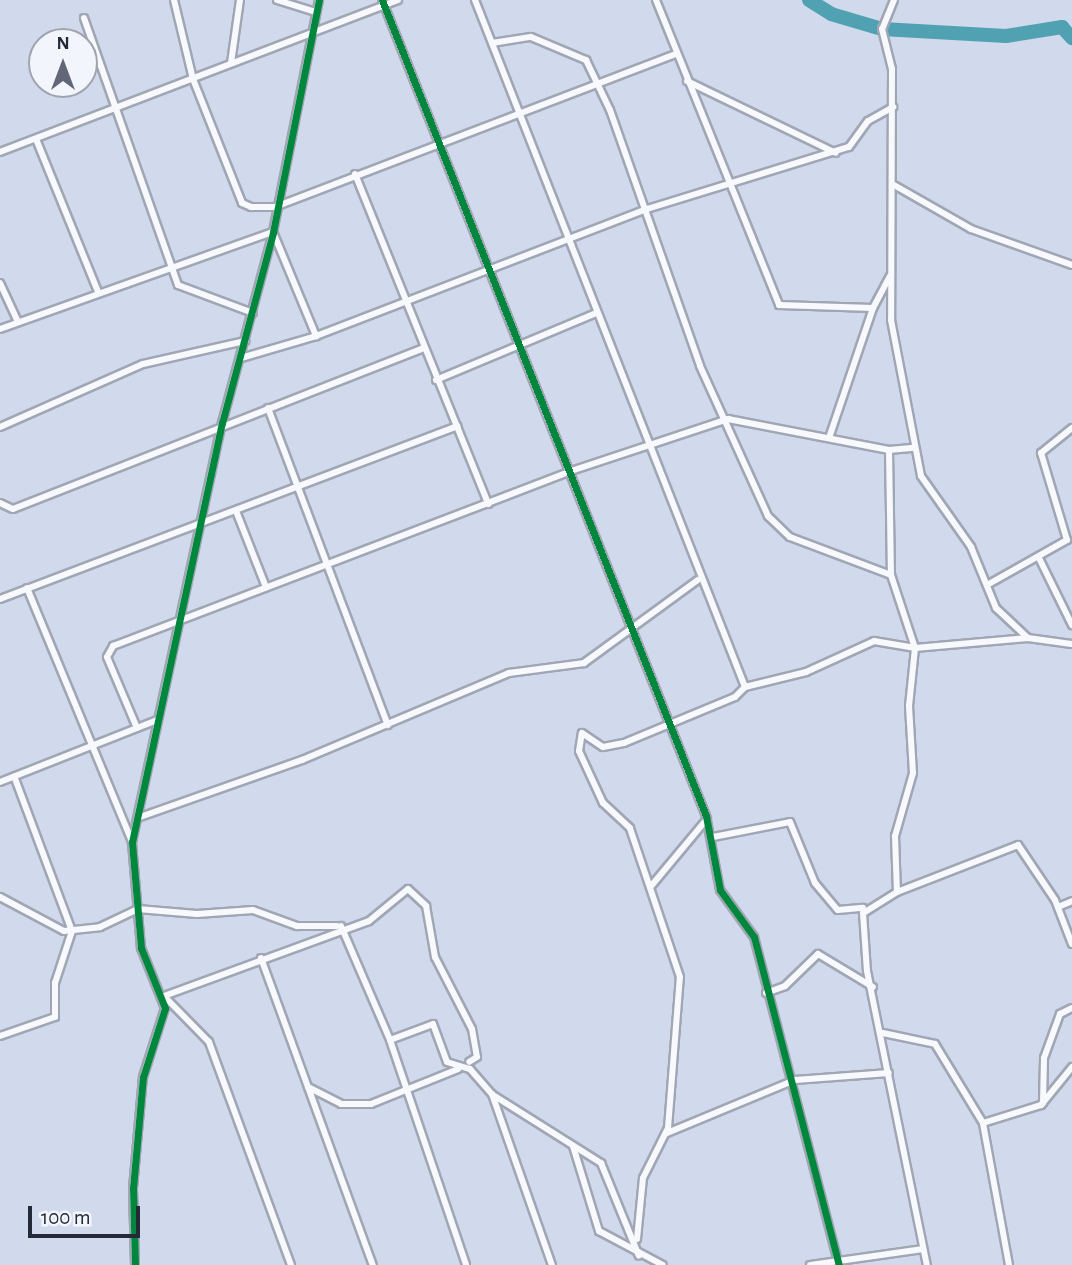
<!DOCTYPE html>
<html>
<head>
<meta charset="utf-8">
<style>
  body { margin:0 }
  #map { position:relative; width:1072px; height:1265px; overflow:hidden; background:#d1d9ec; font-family:"Alegreya Sans",sans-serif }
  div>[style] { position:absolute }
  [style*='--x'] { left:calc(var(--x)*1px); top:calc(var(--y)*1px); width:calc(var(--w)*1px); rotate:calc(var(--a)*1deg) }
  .river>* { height:14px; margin:-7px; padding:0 7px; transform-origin:7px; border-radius:7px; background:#50a2b2 }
  .roads { filter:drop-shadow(2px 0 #a0a6b4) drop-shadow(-2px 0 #a0a6b4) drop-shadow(0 2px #a0a6b4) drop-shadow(0 -2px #a0a6b4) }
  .minor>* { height:6px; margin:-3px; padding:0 3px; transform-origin:3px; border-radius:3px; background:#f8f9fc }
  .cycleway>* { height:7px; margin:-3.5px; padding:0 3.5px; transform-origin:3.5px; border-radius:3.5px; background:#00873e }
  span { translate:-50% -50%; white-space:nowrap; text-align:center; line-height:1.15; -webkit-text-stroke:7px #f2f5fc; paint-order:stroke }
  .north { position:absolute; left:28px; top:28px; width:70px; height:70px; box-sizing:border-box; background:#f2f5fc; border:2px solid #a0a4ae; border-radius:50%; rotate:0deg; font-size:19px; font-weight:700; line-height:28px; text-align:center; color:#252a38 }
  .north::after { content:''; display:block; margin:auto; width:24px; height:32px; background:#616777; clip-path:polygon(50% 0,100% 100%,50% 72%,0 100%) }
  .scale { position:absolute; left:28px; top:1206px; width:112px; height:32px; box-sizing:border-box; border:4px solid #252a38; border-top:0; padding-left:9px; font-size:21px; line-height:24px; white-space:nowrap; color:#252a38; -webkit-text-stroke:5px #f2f5fc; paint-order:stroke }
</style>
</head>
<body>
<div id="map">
  <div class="river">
    <i style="--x:809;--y:0;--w:26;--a:32"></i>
    <i style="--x:831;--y:14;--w:53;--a:16.4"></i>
    <i style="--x:882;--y:29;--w:124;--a:3.2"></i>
    <i style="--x:1006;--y:36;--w:57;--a:-9.1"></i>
    <i style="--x:1062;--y:27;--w:15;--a:48"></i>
  </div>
  <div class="roads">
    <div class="minor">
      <i style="--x:174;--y:0;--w:81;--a:76.5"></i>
      <i style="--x:193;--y:79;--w:133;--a:68.4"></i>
      <i style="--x:242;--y:203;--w:10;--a:24"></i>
      <i style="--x:251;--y:207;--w:24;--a:0"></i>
      <i style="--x:275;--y:207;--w:428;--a:-20.9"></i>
      <i style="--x:277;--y:0;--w:41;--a:17.1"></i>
      <i style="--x:382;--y:0;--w:878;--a:68.34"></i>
      <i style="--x:706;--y:816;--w:75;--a:79.3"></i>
      <i style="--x:720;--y:890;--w:58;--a:54.1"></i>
      <i style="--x:754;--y:937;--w:339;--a:75.5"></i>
      <i style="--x:475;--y:0;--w:738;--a:68.54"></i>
      <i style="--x:656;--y:0;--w:329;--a:68"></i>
      <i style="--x:779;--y:305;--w:94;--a:1.8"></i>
      <i style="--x:894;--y:0;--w:31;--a:112"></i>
      <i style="--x:882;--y:29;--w:41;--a:76"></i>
      <i style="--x:892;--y:69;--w:251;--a:90.2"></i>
      <i style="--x:891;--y:320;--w:159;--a:79.1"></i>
      <i style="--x:921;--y:476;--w:87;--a:54.8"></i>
      <i style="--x:971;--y:547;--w:66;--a:67.7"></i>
      <i style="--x:996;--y:608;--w:44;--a:43.2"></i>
      <i style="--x:1028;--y:638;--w:44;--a:7.8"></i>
      <i style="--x:84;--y:18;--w:283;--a:70.6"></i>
      <i style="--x:178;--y:285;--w:80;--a:20.5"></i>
      <i style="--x:492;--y:43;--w:39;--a:-9"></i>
      <i style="--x:531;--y:37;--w:60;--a:22.7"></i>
      <i style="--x:586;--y:60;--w:55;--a:64.4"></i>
      <i style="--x:610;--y:110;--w:271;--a:70.6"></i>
      <i style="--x:700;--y:366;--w:165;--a:65.6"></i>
      <i style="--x:768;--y:516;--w:30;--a:44"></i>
      <i style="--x:790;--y:537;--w:108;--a:20.6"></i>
      <i style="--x:231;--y:63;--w:64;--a:-81.9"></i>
      <i style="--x:687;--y:81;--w:165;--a:25.8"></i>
      <i style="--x:36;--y:139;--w:165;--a:67.9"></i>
      <i style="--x:0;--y:152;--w:426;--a:-20.9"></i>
      <i style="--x:355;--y:174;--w:356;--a:68"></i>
      <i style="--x:894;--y:185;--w:89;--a:29.7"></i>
      <i style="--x:971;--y:229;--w:107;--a:19.6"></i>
      <i style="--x:0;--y:283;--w:43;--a:65.2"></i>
      <i style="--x:0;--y:329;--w:290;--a:-19.6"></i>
      <i style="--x:273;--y:232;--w:113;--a:67.5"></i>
      <i style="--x:241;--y:358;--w:78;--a:-16.3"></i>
      <i style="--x:316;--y:336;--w:355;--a:-21"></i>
      <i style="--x:647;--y:209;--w:211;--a:-17.1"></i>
      <i style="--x:849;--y:147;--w:32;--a:-54"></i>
      <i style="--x:868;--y:121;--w:29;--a:-29"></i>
      <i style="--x:436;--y:380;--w:173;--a:-22.7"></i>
      <i style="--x:268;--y:408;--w:339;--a:69.3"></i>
      <i style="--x:0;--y:427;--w:156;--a:-23.8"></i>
      <i style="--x:143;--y:364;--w:105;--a:-12.7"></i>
      <i style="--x:829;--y:438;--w:137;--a:-71.3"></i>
      <i style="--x:873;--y:308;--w:36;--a:-62"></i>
      <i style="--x:889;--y:450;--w:125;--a:89.1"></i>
      <i style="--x:891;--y:575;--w:77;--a:71.8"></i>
      <i style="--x:915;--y:648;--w:58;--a:95.9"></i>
      <i style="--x:909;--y:706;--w:67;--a:86.6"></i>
      <i style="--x:913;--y:773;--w:66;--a:105.9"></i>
      <i style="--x:895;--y:836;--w:56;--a:88"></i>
      <i style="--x:897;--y:892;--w:40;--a:148"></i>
      <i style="--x:863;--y:913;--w:58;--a:86.1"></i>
      <i style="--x:867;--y:971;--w:300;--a:78.5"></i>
      <i style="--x:0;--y:503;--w:14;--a:25"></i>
      <i style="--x:13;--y:509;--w:441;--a:-21.4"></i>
      <i style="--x:236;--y:511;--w:82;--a:68.5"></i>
      <i style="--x:1039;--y:558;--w:75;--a:63.8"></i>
      <i style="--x:987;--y:585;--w:92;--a:-29.4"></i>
      <i style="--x:1067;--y:540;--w:91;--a:-106.6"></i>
      <i style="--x:1041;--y:453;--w:40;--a:-39"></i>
      <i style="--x:27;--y:588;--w:275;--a:67.5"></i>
      <i style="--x:0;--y:599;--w:489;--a:-20.7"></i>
      <i style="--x:745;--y:687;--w:63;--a:-13.8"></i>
      <i style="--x:806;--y:672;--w:75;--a:-24.5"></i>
      <i style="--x:874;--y:641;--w:42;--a:9.7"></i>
      <i style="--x:915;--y:648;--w:113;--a:-5.1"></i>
      <i style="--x:137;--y:728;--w:77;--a:-112.9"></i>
      <i style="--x:107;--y:657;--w:13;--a:-61"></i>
      <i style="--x:113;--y:646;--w:487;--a:-20.9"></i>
      <i style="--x:568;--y:472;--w:169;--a:-18.3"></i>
      <i style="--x:728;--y:419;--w:164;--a:10.9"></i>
      <i style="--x:889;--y:450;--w:25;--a:-5"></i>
      <i style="--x:0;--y:782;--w:169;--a:-21.5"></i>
      <i style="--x:140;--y:817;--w:172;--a:-19.4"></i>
      <i style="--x:302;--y:760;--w:225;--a:-22.8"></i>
      <i style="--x:509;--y:673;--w:76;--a:-7.6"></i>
      <i style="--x:584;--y:663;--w:141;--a:-36.1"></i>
      <i style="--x:713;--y:837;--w:78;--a:-11"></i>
      <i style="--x:790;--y:822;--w:66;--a:67.7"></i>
      <i style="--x:815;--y:883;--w:35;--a:50"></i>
      <i style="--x:838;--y:910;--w:25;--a:-5"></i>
      <i style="--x:652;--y:885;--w:86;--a:-50.2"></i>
      <i style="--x:897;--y:892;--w:130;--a:-21.2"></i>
      <i style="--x:1018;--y:845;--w:66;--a:56.1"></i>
      <i style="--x:1055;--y:900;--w:47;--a:68.9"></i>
      <i style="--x:0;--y:897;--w:72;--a:28"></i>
      <i style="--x:64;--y:931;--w:36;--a:-6"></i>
      <i style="--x:100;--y:927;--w:42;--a:-25.3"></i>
      <i style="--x:138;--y:909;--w:59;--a:4.8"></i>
      <i style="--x:197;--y:914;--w:56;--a:-4.1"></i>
      <i style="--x:253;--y:910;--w:47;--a:20"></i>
      <i style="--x:297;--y:926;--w:40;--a:0"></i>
      <i style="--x:1058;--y:907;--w:15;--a:-23"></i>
      <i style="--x:341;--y:926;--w:124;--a:66.7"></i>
      <i style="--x:390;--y:1040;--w:237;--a:71.3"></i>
      <i style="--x:261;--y:958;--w:327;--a:70"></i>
      <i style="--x:766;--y:993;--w:20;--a:-20"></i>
      <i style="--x:785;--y:986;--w:46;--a:-44.1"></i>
      <i style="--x:818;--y:954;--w:64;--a:31"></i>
      <i style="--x:883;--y:1033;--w:53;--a:11.9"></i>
      <i style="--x:935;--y:1044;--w:92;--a:58.7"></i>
      <i style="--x:0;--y:1036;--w:58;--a:-19.1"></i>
      <i style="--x:55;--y:1017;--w:34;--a:-90"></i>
      <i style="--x:55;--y:983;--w:55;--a:-71.9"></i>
      <i style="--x:72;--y:931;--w:165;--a:-110.5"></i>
      <i style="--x:390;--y:1040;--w:46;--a:-20.4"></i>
      <i style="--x:433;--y:1024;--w:40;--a:69.8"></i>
      <i style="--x:447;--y:1062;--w:24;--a:17"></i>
      <i style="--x:470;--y:1069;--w:33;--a:49"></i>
      <i style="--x:492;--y:1094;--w:181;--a:70.7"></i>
      <i style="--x:308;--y:1087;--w:37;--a:27"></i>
      <i style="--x:341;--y:1104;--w:30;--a:0"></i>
      <i style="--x:371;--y:1104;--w:94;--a:-21.9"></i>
      <i style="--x:493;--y:1095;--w:128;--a:32.2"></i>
      <i style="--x:601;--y:1163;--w:100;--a:67.8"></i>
      <i style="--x:1043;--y:1103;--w:45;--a:-88.7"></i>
      <i style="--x:1044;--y:1058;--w:47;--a:-70"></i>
      <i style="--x:1060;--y:1014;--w:13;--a:-27"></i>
      <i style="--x:667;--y:1133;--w:139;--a:-22.5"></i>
      <i style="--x:795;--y:1080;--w:94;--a:-4.3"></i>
      <i style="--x:573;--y:1146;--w:89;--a:73"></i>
      <i style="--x:599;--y:1231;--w:72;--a:28"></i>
      <i style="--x:637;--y:1239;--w:61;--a:-84.4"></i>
      <i style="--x:643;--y:1178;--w:56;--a:-63.4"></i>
      <i style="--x:668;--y:1128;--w:151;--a:-85.5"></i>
      <i style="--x:680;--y:977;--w:157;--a:-108.6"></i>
      <i style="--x:630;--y:828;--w:37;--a:-137"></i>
      <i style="--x:603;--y:803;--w:57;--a:-114.8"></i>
      <i style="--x:579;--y:751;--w:18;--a:-81"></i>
      <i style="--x:582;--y:733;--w:25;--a:34"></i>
      <i style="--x:603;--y:747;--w:21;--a:-11"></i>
      <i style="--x:624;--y:743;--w:120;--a:-22.5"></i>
      <i style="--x:735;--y:697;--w:14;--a:-45"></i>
      <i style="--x:135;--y:1265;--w:77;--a:-91.5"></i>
      <i style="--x:133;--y:1188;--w:111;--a:-84.9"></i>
      <i style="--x:143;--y:1077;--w:72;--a:-72.3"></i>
      <i style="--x:165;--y:1008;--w:65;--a:-111.8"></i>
      <i style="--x:141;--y:948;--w:106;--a:-94.9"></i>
      <i style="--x:132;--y:842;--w:429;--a:-77.9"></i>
      <i style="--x:222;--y:423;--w:198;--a:-75"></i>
      <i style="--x:273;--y:232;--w:237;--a:-78.8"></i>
      <i style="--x:291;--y:1265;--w:238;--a:-110.2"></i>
      <i style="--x:209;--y:1042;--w:64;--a:-134.4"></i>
      <i style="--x:164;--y:996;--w:218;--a:-20.1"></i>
      <i style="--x:369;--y:921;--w:50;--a:-39.4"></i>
      <i style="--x:408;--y:889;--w:25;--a:43"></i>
      <i style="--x:426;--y:906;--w:52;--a:80"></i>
      <i style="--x:435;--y:957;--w:81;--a:62.8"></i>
      <i style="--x:472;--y:1029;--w:28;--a:80"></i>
      <i style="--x:477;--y:1057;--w:9;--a:148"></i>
      <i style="--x:810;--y:1265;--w:113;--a:-8.1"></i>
      <i style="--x:1009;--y:1265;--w:144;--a:-100.4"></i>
      <i style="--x:983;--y:1123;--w:61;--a:-17.2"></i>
      <i style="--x:1041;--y:1105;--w:49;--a:-50.8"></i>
    </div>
  </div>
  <div class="cycleway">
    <i style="--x:382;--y:0;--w:878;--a:68.34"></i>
    <i style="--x:706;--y:816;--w:75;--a:79.3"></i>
    <i style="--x:720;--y:890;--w:58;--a:54.1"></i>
    <i style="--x:754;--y:937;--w:339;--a:75.5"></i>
    <i style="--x:135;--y:1265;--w:77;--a:-91.5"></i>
    <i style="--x:133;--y:1188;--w:111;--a:-84.9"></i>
    <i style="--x:143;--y:1077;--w:72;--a:-72.3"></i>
    <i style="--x:165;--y:1008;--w:65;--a:-111.8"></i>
    <i style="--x:141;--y:948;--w:106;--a:-94.9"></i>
    <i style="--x:132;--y:842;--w:429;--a:-77.9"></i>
    <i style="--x:222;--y:423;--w:198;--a:-75"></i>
    <i style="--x:273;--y:232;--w:237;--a:-78.8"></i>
  </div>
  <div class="north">N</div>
  <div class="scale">100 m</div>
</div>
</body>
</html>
